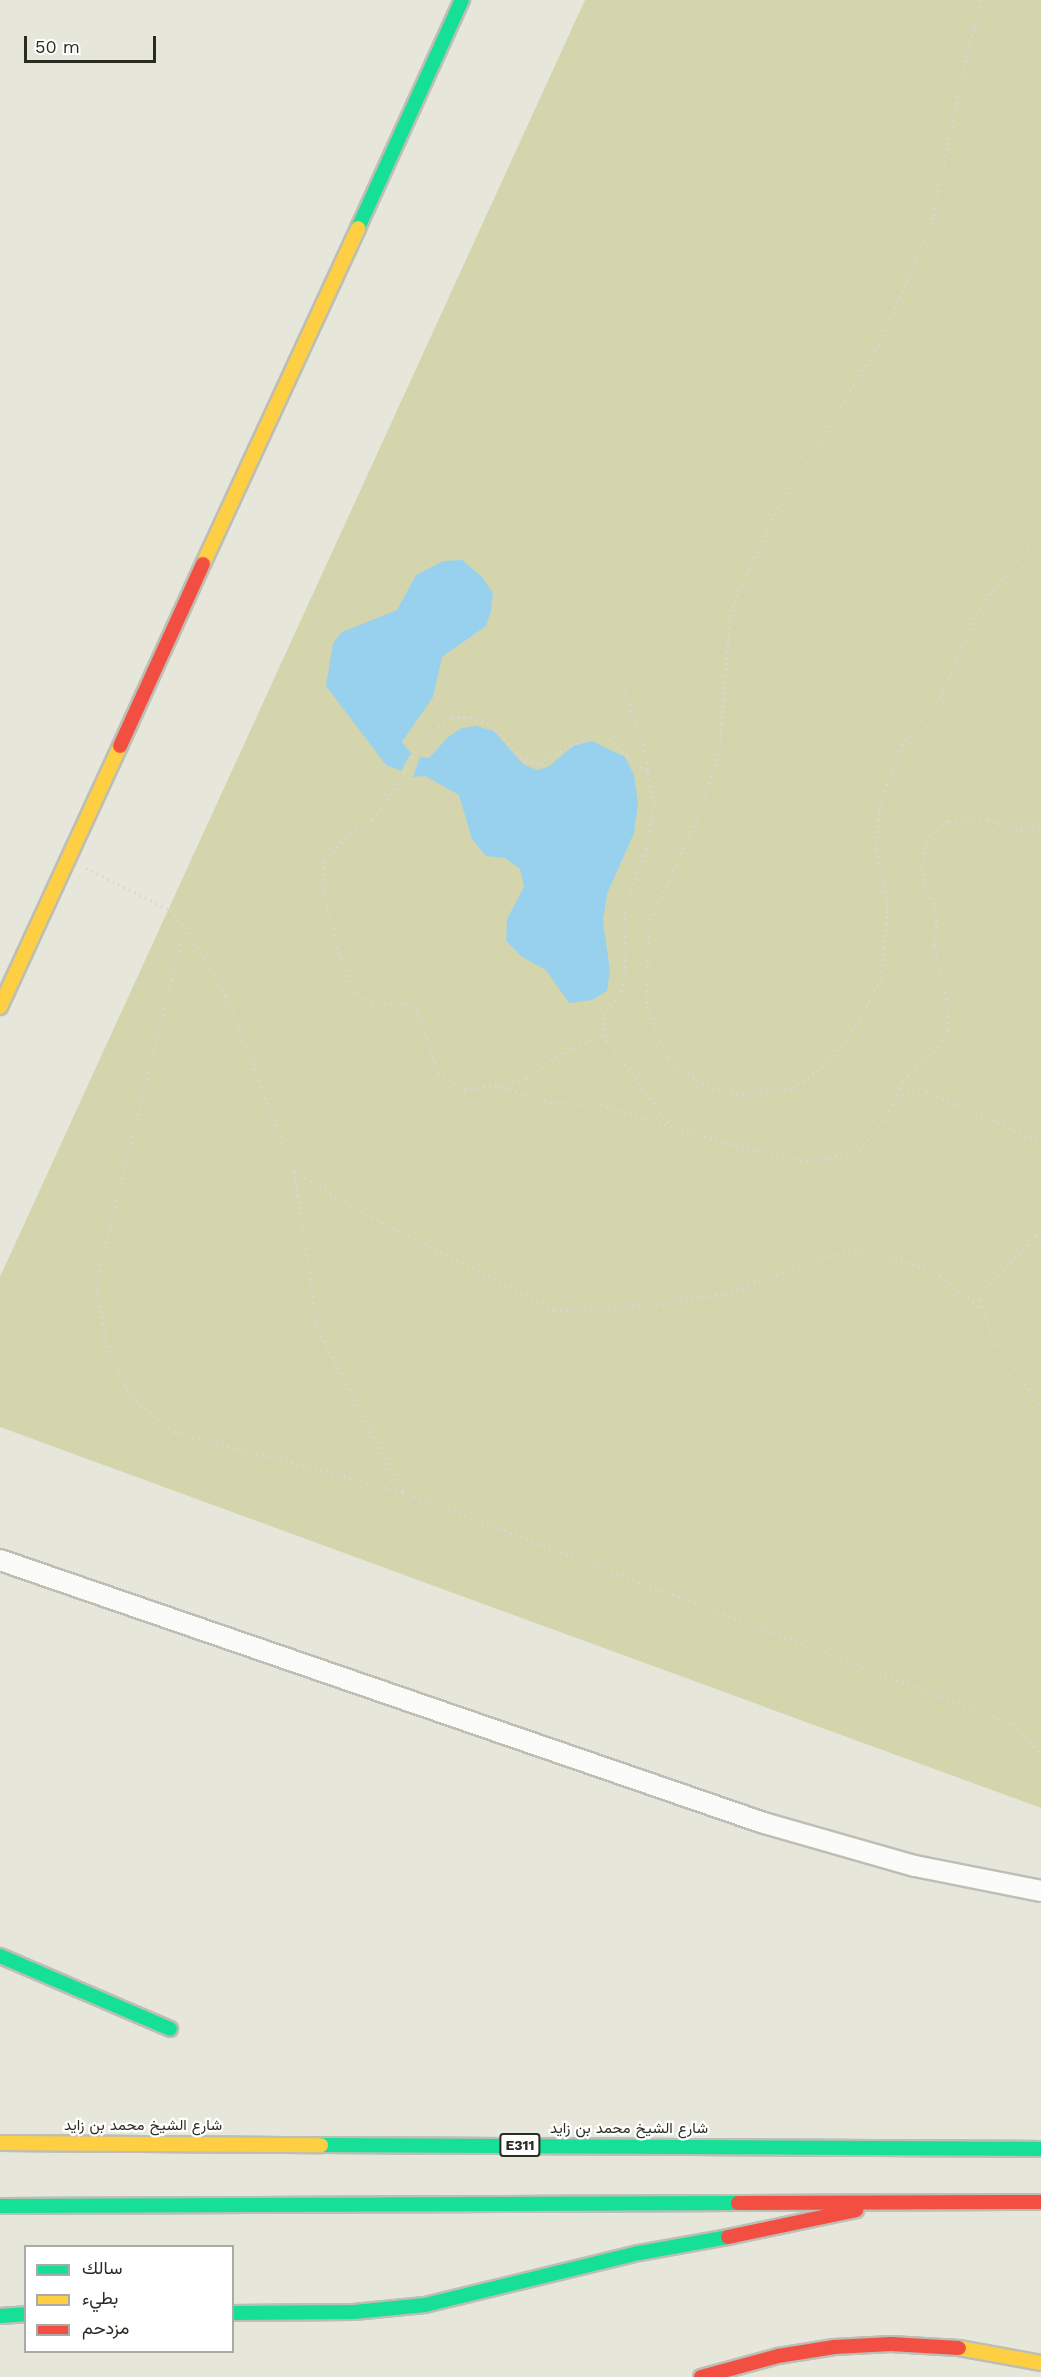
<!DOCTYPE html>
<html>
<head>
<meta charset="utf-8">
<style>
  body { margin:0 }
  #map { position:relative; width:1041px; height:2377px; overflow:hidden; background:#e6e7da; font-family:"Work Sans",Vazirmatn,sans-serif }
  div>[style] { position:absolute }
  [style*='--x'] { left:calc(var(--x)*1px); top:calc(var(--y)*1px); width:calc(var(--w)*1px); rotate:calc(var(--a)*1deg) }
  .green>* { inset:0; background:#d4d5ac }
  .water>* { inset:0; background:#98d1ee }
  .path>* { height:3px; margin-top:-1.5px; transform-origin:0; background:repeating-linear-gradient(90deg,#d6d6d2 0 1.5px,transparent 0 6px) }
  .roads { filter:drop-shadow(2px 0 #bdbeb4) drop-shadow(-2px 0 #bdbeb4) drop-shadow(0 2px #bdbeb4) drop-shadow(0 -2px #bdbeb4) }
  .street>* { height:20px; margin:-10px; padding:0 10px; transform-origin:10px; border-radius:10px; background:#fbfbf9 }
  .fast>* { height:14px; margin:-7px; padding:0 7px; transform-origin:7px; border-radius:7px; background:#16e098 }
  .slow>* { height:14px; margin:-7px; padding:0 7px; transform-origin:7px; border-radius:7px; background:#ffcf43 }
  .jam>* { height:14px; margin:-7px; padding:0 7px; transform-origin:7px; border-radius:7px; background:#f24e42 }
  span { translate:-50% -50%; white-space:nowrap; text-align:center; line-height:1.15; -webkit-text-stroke:4.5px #fff; paint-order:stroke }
  .shield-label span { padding:2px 4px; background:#fff; border:2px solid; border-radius:4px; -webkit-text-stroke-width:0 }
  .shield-label { font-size:14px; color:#2a2b22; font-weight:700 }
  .street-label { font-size:15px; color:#2a2b22 }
  .legend { position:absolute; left:24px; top:2245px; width:210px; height:108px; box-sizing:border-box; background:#fff; border:2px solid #aaaaa7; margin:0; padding:8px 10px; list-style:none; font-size:18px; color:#2a2b22 }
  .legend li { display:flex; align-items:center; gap:12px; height:30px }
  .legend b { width:30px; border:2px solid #aaaaa7 }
  .scale { position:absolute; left:24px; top:36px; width:132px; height:27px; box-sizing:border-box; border:3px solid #2a2b22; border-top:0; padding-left:8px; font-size:18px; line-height:21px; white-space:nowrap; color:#2a2b22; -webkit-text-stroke:4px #fff; paint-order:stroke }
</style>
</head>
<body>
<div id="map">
  <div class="green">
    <i style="clip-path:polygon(585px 0,1041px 0,1041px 1808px,0 1427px,0 1277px)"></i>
  </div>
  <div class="water">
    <i style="clip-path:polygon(462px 560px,482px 577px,493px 593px,491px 611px,486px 626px,442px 657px,433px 697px,402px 742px,411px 753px,401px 771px,386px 765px,326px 686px,333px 643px,342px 632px,397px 610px,416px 575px,443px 561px)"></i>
    <i style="clip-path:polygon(476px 726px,494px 731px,523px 764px,537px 770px,548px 767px,573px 746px,592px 741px,625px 757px,634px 775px,638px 803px,634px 833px,607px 894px,603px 921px,610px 970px,607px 991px,592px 1000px,569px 1003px,546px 970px,522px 957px,506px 941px,507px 919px,524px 887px,520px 869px,505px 858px,486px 856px,472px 839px,459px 795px,425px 776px,413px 777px,420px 757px,429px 758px,448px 737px,462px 728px)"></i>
  </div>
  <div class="path">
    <i style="--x:982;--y:0;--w:51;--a:105.9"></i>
    <i style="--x:968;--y:49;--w:172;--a:101.8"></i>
    <i style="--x:933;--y:217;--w:61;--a:112"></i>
    <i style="--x:910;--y:274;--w:77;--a:113.9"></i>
    <i style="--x:879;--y:344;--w:198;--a:121.6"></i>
    <i style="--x:775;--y:513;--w:106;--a:114.6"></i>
    <i style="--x:731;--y:609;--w:144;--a:94.8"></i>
    <i style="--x:719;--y:753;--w:71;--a:108.9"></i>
    <i style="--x:696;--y:820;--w:114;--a:114.3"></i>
    <i style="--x:649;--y:924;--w:82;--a:91.4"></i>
    <i style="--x:647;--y:1006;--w:57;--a:68.4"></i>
    <i style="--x:668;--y:1059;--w:47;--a:34.7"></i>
    <i style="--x:707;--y:1086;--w:36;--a:14"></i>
    <i style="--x:742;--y:1095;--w:51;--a:-7.8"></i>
    <i style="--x:793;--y:1088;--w:47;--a:-35.4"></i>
    <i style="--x:831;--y:1061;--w:52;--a:-55.1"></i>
    <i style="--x:861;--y:1018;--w:45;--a:-63.4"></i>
    <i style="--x:881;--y:978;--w:74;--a:-84.6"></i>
    <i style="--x:888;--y:904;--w:55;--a:-102.5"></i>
    <i style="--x:876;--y:850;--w:48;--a:-85.2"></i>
    <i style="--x:880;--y:802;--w:61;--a:-68.9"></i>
    <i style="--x:902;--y:745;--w:63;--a:-51.5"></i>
    <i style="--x:941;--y:696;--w:89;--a:-66.9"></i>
    <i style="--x:976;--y:614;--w:106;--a:-52.3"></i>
    <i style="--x:623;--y:687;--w:61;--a:69.8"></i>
    <i style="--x:644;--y:744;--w:27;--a:82"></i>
    <i style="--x:451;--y:717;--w:19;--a:0"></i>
    <i style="--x:470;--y:717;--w:23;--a:20"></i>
    <i style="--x:492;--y:725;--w:43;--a:48.8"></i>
    <i style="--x:520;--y:757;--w:20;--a:18"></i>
    <i style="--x:539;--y:763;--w:59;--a:-28.3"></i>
    <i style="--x:591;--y:735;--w:18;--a:13"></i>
    <i style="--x:609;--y:739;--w:52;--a:41.1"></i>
    <i style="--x:648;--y:773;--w:34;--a:80"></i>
    <i style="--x:654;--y:806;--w:44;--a:100.5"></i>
    <i style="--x:646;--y:849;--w:67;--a:109.2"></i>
    <i style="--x:624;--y:912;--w:66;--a:89.1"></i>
    <i style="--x:625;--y:978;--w:18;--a:109"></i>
    <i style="--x:619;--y:995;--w:27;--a:126"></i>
    <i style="--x:603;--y:1017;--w:18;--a:90"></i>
    <i style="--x:603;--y:1035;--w:45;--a:156.3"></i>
    <i style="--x:562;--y:1053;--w:44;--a:144.2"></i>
    <i style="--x:526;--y:1079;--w:62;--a:169.8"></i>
    <i style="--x:465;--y:1090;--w:31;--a:-148"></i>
    <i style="--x:439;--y:1074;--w:67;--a:-108.2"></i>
    <i style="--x:418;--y:1010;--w:16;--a:-153"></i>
    <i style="--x:404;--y:1003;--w:31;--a:176"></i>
    <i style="--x:373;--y:1005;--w:22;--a:-146"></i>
    <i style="--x:355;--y:993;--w:49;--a:-111.4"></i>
    <i style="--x:337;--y:947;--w:63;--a:-103.8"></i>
    <i style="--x:322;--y:886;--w:25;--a:-83"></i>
    <i style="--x:325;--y:861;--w:33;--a:-50"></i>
    <i style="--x:346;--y:836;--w:32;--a:-32"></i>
    <i style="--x:373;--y:819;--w:37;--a:-54"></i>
    <i style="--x:395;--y:789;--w:60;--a:-60.9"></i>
    <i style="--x:424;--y:737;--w:34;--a:-37"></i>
    <i style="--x:86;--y:868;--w:94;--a:26.6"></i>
    <i style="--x:170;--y:910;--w:23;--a:49"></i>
    <i style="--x:185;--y:927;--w:80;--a:59.3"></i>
    <i style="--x:226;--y:996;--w:188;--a:68.8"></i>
    <i style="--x:294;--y:1171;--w:161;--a:81.4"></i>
    <i style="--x:318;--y:1330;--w:183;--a:62.3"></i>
    <i style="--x:403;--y:1492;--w:237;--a:-165.3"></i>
    <i style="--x:174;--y:1432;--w:57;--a:-140.7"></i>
    <i style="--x:130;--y:1396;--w:59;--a:-114"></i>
    <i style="--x:106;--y:1342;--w:60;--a:-99.6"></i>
    <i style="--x:96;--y:1283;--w:367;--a:-76"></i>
    <i style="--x:603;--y:1035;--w:111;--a:53.4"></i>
    <i style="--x:498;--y:1086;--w:58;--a:17.2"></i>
    <i style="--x:553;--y:1103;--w:48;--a:2.4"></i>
    <i style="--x:601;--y:1105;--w:135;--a:16.8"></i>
    <i style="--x:730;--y:1144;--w:84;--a:12.4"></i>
    <i style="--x:812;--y:1162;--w:49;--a:-14"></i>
    <i style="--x:860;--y:1150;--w:49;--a:-52.4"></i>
    <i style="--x:890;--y:1111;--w:33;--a:-67"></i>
    <i style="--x:903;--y:1081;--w:50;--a:-43.4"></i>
    <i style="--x:939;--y:1047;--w:21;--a:-61"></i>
    <i style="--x:949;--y:1029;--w:30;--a:-94"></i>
    <i style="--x:947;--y:999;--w:56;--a:-103.5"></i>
    <i style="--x:934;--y:945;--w:30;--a:-84"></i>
    <i style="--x:937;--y:915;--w:31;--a:-112"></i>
    <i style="--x:925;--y:886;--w:20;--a:-99"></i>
    <i style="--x:922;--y:866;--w:31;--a:-79"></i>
    <i style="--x:928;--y:836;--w:26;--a:-36"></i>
    <i style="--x:949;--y:821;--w:38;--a:-2"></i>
    <i style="--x:987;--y:820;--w:34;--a:17"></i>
    <i style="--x:1020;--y:830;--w:22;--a:-13"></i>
    <i style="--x:901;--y:1095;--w:25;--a:-9"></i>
    <i style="--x:926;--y:1091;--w:126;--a:23.9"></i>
    <i style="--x:294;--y:1171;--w:77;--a:31.2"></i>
    <i style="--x:360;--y:1211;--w:218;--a:27"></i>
    <i style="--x:554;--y:1310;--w:102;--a:-3.4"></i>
    <i style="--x:656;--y:1304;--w:70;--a:-9.1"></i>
    <i style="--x:725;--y:1293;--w:113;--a:-19.7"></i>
    <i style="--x:831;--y:1255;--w:24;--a:-5"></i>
    <i style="--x:855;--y:1253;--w:40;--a:7.1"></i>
    <i style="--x:895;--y:1258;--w:42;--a:19.3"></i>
    <i style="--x:935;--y:1272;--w:58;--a:38.7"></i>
    <i style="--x:1041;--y:1231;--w:84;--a:133.6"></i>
    <i style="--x:983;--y:1292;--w:9;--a:111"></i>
    <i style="--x:980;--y:1300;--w:41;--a:70.3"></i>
    <i style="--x:994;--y:1339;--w:83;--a:55.7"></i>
    <i style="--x:403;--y:1492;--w:653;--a:20.82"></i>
    <i style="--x:1013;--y:1724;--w:41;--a:47"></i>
  </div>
  <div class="roads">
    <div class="street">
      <i style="--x:0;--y:1560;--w:808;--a:19"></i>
      <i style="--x:764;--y:1823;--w:157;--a:15.9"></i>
      <i style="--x:915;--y:1866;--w:128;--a:11.2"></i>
    </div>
    <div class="fast">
      <i style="--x:358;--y:228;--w:251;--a:-65.5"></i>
      <i style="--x:0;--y:1956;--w:185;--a:23.2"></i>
      <i style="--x:321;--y:2145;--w:720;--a:0.32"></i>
      <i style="--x:0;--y:2206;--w:738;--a:-0.23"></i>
      <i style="--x:232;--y:2313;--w:122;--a:-0.5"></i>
      <i style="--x:354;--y:2312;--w:71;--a:-5.6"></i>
      <i style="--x:425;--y:2305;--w:220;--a:-13.7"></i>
      <i style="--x:639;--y:2253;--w:90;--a:-10.2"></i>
      <i style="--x:0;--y:2316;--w:26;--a:-4"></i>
    </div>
    <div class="slow">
      <i style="--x:203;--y:564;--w:370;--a:-65.2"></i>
      <i style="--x:0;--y:1007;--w:287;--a:-65.3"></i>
      <i style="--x:0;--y:2143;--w:321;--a:0.4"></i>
      <i style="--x:959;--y:2348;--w:83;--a:10.4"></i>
    </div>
    <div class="jam">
      <i style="--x:120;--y:746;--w:200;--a:-65.5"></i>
      <i style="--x:738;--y:2203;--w:303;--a:-0.2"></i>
      <i style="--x:728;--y:2237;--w:131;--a:-11.9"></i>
      <i style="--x:701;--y:2377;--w:80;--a:-15.3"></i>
      <i style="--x:778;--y:2356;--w:57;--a:-9.1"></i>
      <i style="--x:834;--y:2347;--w:57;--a:-3"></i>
      <i style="--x:891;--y:2344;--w:68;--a:3.4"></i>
    </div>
  </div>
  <div class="shield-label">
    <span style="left:520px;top:2145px">E311</span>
  </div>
  <div class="street-label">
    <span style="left:143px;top:2126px">شارع الشيخ محمد بن زايد</span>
    <span style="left:629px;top:2129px">شارع الشيخ محمد بن زايد</span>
  </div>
  <ul class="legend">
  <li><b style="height:8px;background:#16e098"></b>سالك</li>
  <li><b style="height:8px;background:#ffcf43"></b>بطيء</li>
  <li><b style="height:8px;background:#f24e42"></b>مزدحم</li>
  </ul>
  <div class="scale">50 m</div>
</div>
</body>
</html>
